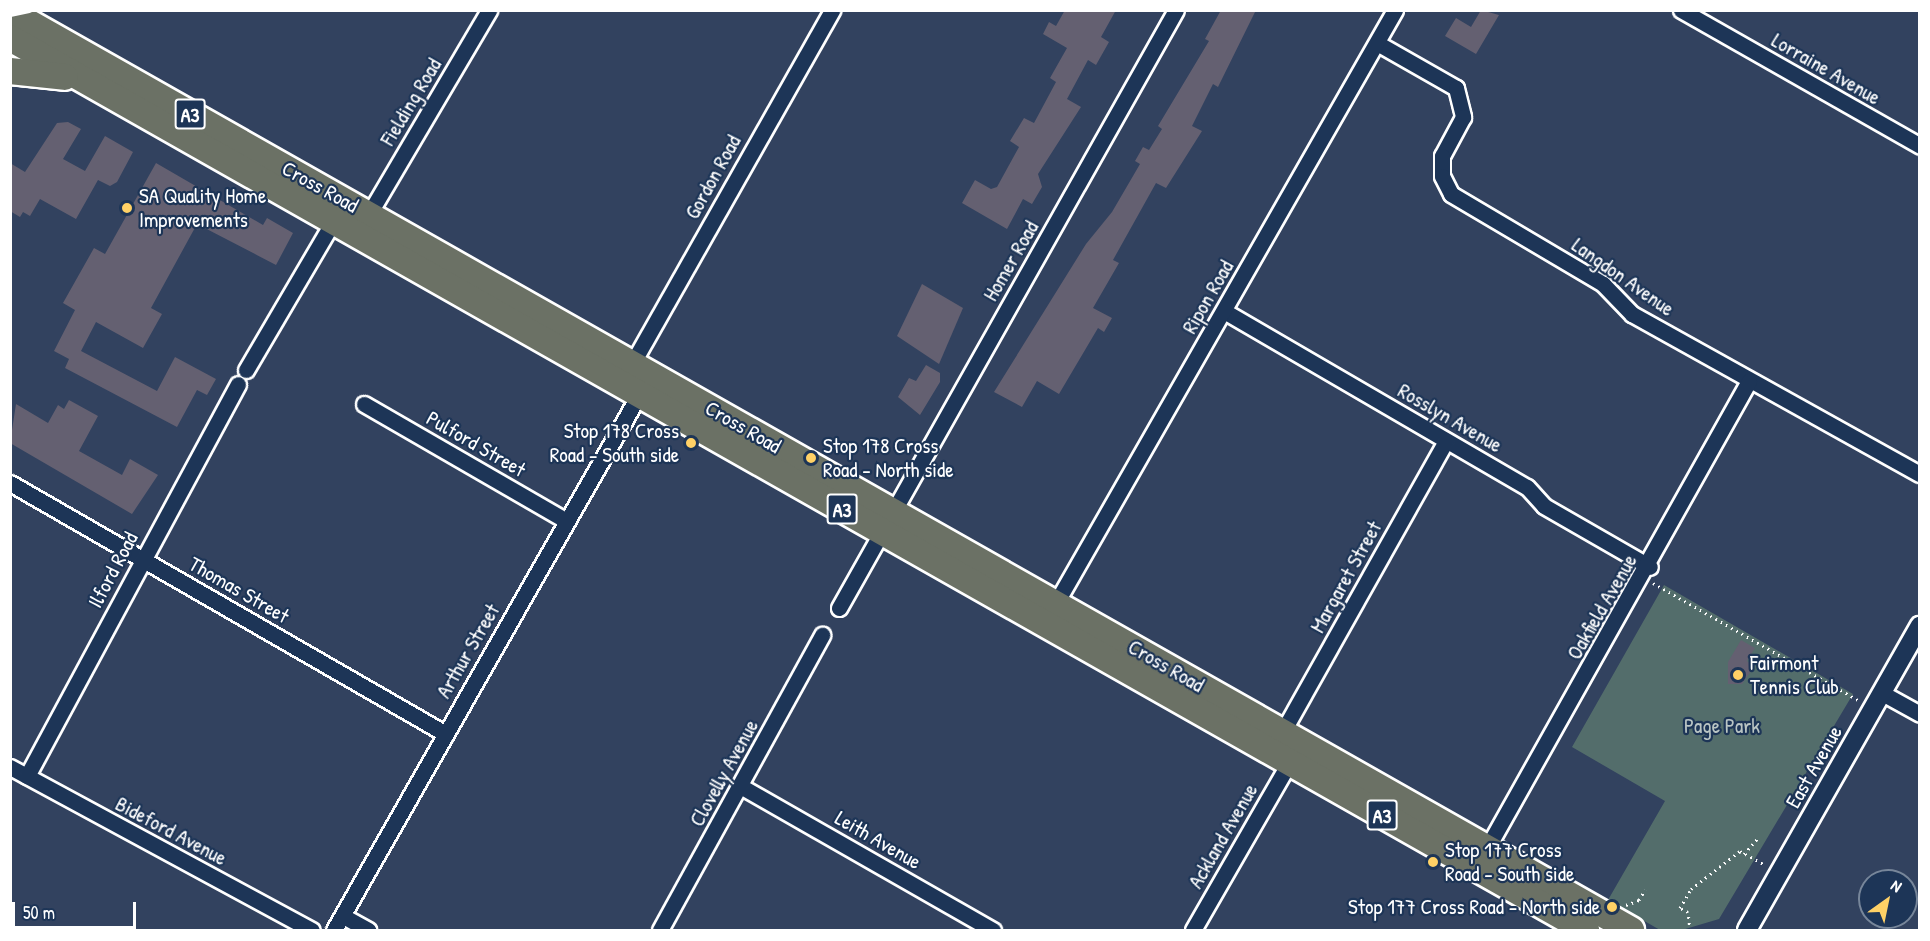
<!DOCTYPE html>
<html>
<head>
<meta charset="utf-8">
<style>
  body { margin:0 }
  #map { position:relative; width:1930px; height:941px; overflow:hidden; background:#32425f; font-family:"Patrick Hand",sans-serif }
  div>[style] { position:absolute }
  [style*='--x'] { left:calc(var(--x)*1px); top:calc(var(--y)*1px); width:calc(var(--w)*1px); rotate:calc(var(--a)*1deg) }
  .green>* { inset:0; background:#536d6b }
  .building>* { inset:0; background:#646071 }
  .path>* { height:3px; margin-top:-1.5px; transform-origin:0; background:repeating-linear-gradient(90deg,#fff 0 1.5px,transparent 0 6px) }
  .roads { filter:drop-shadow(2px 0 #fff) drop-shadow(-2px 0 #fff) drop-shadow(0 2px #fff) drop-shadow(0 -2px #fff) }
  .minor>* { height:15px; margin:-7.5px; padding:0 7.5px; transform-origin:7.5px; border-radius:7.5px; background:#1d3557 }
  .tertiary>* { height:18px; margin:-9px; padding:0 9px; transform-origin:9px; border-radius:9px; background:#1d3557 }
  .trunk>* { height:26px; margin:-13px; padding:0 13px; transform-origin:13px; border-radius:13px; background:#6b7165 }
  .rail>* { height:4.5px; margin:-2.25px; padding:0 2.25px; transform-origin:2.25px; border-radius:2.25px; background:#fff }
  .dots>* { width:16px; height:16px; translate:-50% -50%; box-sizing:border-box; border:3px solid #1d3557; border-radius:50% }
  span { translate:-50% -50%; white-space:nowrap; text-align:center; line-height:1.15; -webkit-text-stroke:4.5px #1d3557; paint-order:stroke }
  .shield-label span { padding:2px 4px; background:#1d3557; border:2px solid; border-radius:4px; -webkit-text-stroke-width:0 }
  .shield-label { font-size:20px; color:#fff; font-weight:700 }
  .street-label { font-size:21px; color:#fff }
  .poi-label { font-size:21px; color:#fff }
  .left { translate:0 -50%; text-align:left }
  .right { translate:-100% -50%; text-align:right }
  .park-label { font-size:21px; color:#bac5c4 }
  .frame { position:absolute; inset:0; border:12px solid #fff; pointer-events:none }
  .north { position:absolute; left:1858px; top:869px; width:60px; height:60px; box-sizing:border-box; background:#1d3557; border:2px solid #77869a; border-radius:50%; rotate:33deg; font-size:16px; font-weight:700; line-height:24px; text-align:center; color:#fff }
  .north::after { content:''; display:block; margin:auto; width:21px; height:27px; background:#ffd166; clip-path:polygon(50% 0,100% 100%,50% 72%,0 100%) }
  .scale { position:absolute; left:12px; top:902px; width:124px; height:27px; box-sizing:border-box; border:3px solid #fff; border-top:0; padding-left:8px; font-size:18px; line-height:21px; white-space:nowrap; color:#fff; -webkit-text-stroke:4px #1d3557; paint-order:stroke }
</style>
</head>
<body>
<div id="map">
  <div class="green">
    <i style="clip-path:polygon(1664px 585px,1853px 694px,1719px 919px,1682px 930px,1660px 930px,1608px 900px,1665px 801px,1572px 747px)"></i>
  </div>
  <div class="building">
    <i style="clip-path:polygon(1065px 10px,1116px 10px,1101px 37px,1109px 42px,1096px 65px,1088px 60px,1067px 99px,1081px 107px,1038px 174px,1042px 187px,1032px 204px,1023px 199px,1007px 229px,962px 203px,975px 180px,991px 189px,997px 187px,1019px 147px,1010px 141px,1024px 118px,1034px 123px,1056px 82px,1050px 78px,1067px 48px,1043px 34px,1049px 22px,1056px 26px)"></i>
    <i style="clip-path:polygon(1221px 10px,1256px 10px,1218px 87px,1213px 84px,1192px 126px,1202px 131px,1166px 188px,1156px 183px,1113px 260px,1119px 263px,1093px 308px,1112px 318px,1104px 332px,1098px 328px,1059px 394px,1037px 381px,1022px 407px,994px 392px,1086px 244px,1112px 212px,1140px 164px,1135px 161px,1143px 147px,1149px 150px,1162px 129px,1158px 126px,1209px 41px,1205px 39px)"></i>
    <i style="clip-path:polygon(1481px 10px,1499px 15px,1476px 54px,1445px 36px,1456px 18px,1471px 27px)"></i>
    <i style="clip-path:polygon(68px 122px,81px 129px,63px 159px,85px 171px,105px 136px,133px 152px,117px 182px,110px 186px,98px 180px,76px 219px,40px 199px,30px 216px,23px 212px,20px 217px,10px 211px,10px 163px,25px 172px,57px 123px)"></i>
    <i style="clip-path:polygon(156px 163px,263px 225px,267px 218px,293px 233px,276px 265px,197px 224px,151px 308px,162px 314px,143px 348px,96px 322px,81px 351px,157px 391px,175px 357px,216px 379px,207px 395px,197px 390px,177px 427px,65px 368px,69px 359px,54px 351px,75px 310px,63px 303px,94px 248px,105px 254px)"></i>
    <i style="clip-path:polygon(922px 284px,963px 308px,939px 364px,897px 336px)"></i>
    <i style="clip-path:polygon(926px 365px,940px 373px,940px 382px,920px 415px,898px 397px,909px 378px,916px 381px)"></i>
    <i style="clip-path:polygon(69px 400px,98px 416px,79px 451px,122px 475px,130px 459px,158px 475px,132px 514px,10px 443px,16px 404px,48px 423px,58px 405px,64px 409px)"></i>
    <i style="clip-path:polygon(1741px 640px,1755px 648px,1747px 661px,1754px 667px,1742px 684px,1728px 684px,1728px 662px)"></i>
  </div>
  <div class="path">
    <i style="--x:1653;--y:583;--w:236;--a:29.7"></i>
    <i style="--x:1744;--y:854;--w:21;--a:-49"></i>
    <i style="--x:1626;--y:905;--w:14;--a:-21"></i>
    <i style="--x:1639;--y:900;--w:12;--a:-59"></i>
    <i style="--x:1690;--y:930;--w:18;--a:-96"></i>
    <i style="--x:1688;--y:912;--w:9;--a:-153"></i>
    <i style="--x:1680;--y:908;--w:22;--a:-60"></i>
    <i style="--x:1691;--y:889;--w:62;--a:-37.8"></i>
    <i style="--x:1740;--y:851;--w:29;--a:29"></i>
  </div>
  <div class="roads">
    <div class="minor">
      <i style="--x:1681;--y:10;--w:275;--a:29.6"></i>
      <i style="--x:1377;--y:43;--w:91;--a:29.7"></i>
      <i style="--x:1456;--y:88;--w:30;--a:76"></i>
      <i style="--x:1463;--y:117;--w:44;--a:118.3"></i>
      <i style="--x:1442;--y:156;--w:20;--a:90"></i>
      <i style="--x:1442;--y:176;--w:20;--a:63"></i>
      <i style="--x:1451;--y:194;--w:177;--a:30.6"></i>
      <i style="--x:1603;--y:284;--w:42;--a:46"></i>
      <i style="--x:1632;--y:314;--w:329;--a:29.1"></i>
      <i style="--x:369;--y:214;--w:237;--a:-59.5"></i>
      <i style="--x:1224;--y:311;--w:350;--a:30.2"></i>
      <i style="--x:1527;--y:487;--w:25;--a:48"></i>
      <i style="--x:1544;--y:506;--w:122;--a:29.9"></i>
      <i style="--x:632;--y:364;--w:407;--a:-60.5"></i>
      <i style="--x:246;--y:370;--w:174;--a:-59.6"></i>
      <i style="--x:364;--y:404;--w:234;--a:30"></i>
      <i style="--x:10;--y:483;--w:503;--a:29.93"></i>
      <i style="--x:1056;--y:603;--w:683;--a:-60.24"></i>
      <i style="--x:839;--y:608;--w:686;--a:-60.6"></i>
      <i style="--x:1882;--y:693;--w:43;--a:28.9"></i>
      <i style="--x:1282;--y:733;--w:335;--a:-60.7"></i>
      <i style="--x:10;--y:767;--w:343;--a:28.4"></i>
      <i style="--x:27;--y:776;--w:445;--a:-61.7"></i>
      <i style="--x:742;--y:787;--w:289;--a:29.7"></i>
      <i style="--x:1486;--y:850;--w:538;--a:-60.72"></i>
      <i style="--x:343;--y:916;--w:29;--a:29"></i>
      <i style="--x:334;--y:930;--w:618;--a:-60.32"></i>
      <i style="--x:660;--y:930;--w:337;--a:-61.2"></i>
      <i style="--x:1193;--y:930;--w:193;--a:-60.1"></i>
    </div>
    <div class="tertiary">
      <i style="--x:1747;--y:930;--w:350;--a:-60.4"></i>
    </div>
    <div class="trunk">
      <i style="--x:10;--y:12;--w:1863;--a:29.52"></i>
      <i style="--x:10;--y:38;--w:1811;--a:29.51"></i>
      <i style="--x:10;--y:71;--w:55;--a:6.2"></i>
    </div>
  </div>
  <div class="rail">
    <i style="--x:10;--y:14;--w:19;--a:-12"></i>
  </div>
  <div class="dots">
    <i style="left:127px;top:208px;background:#ffd166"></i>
    <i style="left:691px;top:443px;background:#ffd166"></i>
    <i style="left:811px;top:458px;background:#ffd166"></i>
    <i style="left:1738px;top:675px;background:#ffd166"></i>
    <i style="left:1433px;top:862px;background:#ffd166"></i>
    <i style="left:1612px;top:907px;background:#ffd166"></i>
  </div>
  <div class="shield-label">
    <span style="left:190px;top:114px">A3</span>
    <span style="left:842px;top:509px">A3</span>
    <span style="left:1382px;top:815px">A3</span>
  </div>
  <div class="street-label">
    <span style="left:1826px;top:69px;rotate:30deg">Lorraine Avenue</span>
    <span style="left:411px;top:102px;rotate:-59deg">Fielding Road</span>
    <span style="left:713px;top:177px;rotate:-61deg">Gordon Road</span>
    <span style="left:320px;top:187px;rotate:29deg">Cross Road</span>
    <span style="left:1011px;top:261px;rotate:-60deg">Homer Road</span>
    <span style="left:1623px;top:277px;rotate:35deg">Langdon Avenue</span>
    <span style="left:1208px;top:297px;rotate:-60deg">Ripon Road</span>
    <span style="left:1450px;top:418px;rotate:30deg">Rosslyn Avenue</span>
    <span style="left:743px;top:427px;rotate:30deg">Cross Road</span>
    <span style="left:476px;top:444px;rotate:30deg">Pulford Street</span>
    <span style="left:113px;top:570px;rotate:-62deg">Ilford Road</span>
    <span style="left:1346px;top:577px;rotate:-61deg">Margaret Street</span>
    <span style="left:239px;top:590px;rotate:30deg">Thomas Street</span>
    <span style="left:1602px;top:607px;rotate:-60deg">Oakfield Avenue</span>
    <span style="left:468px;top:651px;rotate:-60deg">Arthur Street</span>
    <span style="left:1166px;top:666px;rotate:30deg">Cross Road</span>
    <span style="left:1814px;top:767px;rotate:-60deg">East Avenue</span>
    <span style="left:724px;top:773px;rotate:-61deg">Clovelly Avenue</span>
    <span style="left:171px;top:831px;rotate:28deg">Bideford Avenue</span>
    <span style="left:1223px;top:836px;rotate:-60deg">Ackland Avenue</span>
    <span style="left:878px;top:840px;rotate:30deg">Leith Avenue</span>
  </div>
  <div class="poi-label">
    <span class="left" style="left:139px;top:208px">SA Quality Home<br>Improvements</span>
    <span class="right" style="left:679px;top:443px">Stop 178 Cross<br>Road - South side</span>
    <span class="left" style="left:823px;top:458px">Stop 178 Cross<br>Road - North side</span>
    <span class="left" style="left:1750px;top:675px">Fairmont<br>Tennis Club</span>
    <span class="left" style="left:1445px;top:862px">Stop 177 Cross<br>Road - South side</span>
    <span class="right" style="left:1600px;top:907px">Stop 177 Cross Road - North side</span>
  </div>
  <div class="park-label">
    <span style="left:1722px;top:726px">Page Park</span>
  </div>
  <div class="frame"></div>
  <div class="north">N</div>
  <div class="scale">50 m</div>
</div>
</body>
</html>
